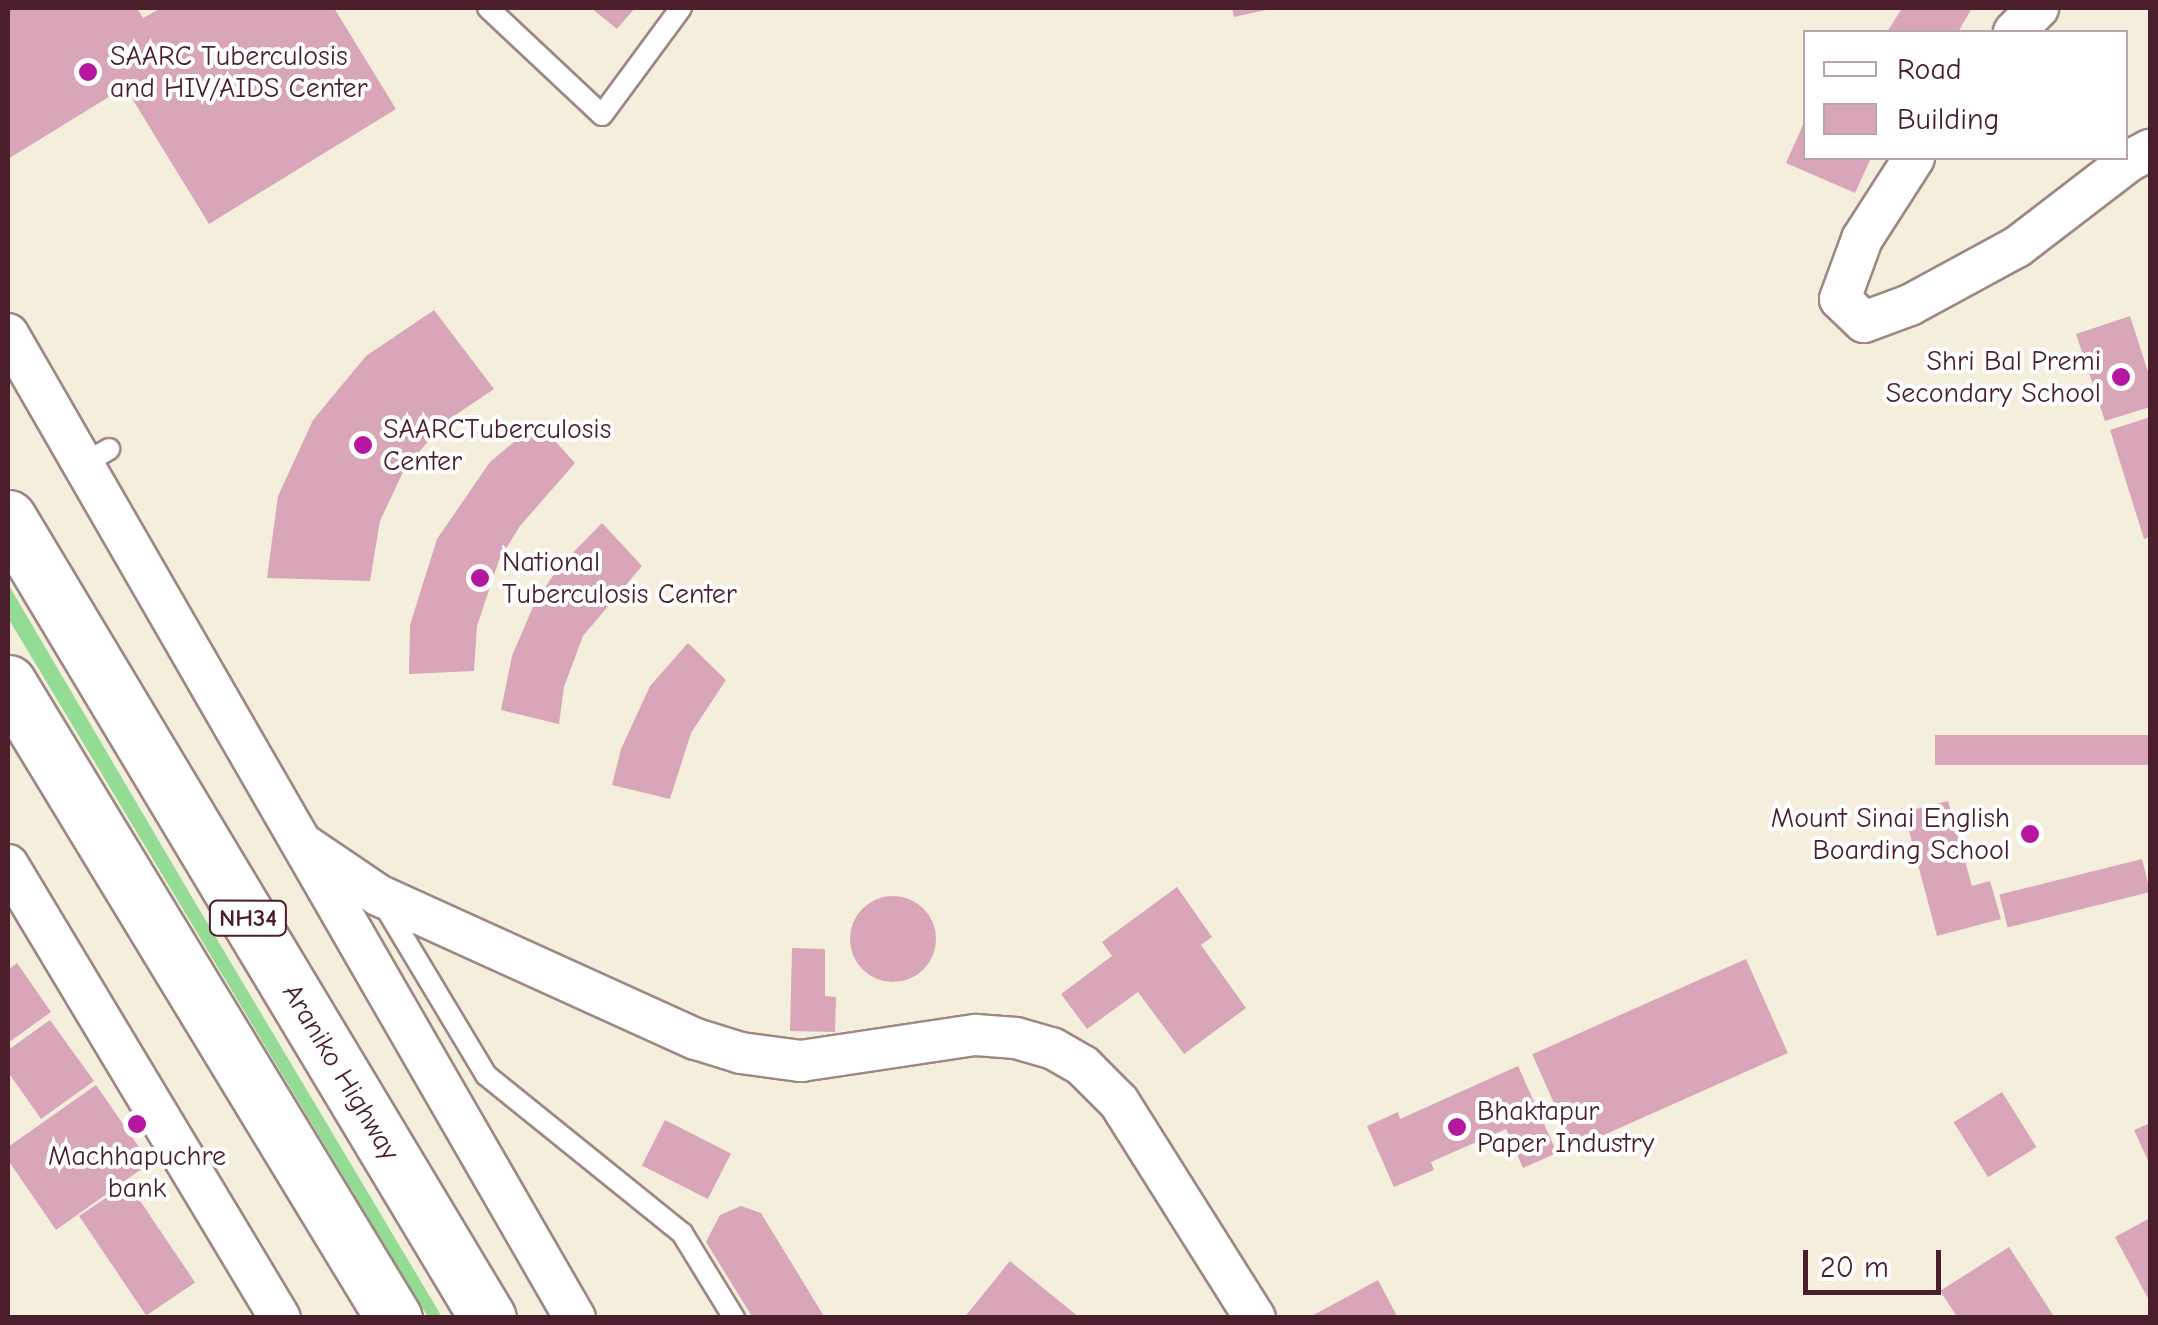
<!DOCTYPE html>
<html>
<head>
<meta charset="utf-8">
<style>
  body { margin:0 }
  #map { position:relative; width:2158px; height:1325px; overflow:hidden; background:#f4efdd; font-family:"Comic Neue",sans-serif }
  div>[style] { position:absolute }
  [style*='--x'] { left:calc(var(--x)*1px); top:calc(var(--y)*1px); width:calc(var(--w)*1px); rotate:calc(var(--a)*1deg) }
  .green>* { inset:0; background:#94db96 }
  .building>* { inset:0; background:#d9a5b9; transform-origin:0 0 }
  .round { border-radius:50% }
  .roads { filter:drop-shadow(2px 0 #9f8784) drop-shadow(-2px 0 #9f8784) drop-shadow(0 2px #9f8784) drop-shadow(0 -2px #9f8784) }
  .lane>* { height:20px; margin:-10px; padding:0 10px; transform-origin:10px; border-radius:10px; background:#fff }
  .street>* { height:40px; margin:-20px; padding:0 20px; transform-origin:20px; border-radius:20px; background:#fff }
  .highway>* { height:55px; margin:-27.5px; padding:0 27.5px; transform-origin:27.5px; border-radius:27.5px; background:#fff }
  .dots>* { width:28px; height:28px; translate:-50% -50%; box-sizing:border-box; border:5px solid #fff; border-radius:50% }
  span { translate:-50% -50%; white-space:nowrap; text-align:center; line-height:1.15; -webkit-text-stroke:8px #fff; paint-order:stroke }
  .shield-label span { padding:2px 8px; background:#fff; border:2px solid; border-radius:8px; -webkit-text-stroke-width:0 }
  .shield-label { font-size:25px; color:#4a1f2b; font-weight:700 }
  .poi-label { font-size:28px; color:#4a1f2b }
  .left { translate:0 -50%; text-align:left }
  .right { translate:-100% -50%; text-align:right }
  .street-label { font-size:28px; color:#4a1f2b }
  .frame { position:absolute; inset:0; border:10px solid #4a1f2b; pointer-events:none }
  .legend { position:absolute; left:1803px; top:30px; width:325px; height:130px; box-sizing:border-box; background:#fff; border:2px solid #b7a5aa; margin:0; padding:12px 18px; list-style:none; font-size:30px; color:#4a1f2b }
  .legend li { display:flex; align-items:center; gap:20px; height:50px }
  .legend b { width:50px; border:2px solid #b7a5aa }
  .scale { position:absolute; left:1803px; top:1250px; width:138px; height:45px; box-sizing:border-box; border:5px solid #4a1f2b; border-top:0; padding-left:12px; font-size:30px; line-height:35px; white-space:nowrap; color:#4a1f2b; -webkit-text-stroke:8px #fff; paint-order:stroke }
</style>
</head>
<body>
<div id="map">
  <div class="green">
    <i style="clip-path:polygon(8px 584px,196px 904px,442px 1317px,428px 1317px,8px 618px)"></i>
  </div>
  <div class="building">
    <i style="clip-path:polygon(8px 8px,137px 8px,143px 18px,161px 8px,334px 8px,396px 109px,209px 224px,125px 87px,8px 159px)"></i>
    <i style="clip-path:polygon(591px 8px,635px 8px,617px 29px)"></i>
    <i style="clip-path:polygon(1232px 8px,1269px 8px,1270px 9px,1234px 17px)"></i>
    <i style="clip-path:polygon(1902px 8px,1972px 8px,1958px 32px,1887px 32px)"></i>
    <i style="clip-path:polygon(1806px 118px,1806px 158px,1871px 158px,1855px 193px,1786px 163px)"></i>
    <i style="clip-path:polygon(434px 310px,494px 389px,445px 422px,405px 468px,380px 521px,370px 581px,267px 578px,278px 496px,313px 420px,366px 356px)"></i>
    <i style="clip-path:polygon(2130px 316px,2150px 378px,2150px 407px,2105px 421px,2076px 334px)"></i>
    <i style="clip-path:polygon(2150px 417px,2150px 537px,2144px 539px,2110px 430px)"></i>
    <i style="clip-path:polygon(538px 422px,575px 463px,520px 526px,499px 560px,477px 626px,474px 671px,409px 674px,410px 625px,437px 539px,490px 462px)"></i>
    <i style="clip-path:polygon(602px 523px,642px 566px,583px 636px,564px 687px,559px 724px,501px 710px,512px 656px,535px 602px,559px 567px)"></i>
    <i style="clip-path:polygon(688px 643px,726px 680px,691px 733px,670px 799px,612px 785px,621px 749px,650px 686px)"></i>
    <i style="left:2150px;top:735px;width:30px;height:215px;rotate:90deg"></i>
    <i style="clip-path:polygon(1948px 801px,1972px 886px,1990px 881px,2001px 919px,1937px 936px,1904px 812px)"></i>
    <i style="left:2142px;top:859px;width:34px;height:147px;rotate:76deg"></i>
    <i style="clip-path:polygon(1177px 887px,1212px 937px,1201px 945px,1246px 1008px,1184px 1054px,1138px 992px,1087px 1029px,1061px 994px,1112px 956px,1102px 942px)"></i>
    <i class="round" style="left:850px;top:896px;width:86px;height:86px"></i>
    <i style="clip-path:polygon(792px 948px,825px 949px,825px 996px,836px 997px,835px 1032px,790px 1031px)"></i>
    <i style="left:1746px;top:959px;width:103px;height:234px;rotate:66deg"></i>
    <i style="clip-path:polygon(17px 963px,51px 1012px,8px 1043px,8px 970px)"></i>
    <i style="clip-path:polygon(50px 1020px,94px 1081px,41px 1119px,8px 1072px,8px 1050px)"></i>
    <i style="clip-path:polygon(1518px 1066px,1557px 1153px,1523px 1168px,1506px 1129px,1431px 1162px,1434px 1170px,1394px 1187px,1367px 1126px,1398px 1112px,1400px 1119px)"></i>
    <i style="clip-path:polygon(96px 1085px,150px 1163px,56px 1230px,8px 1160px,8px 1147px)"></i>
    <i style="left:2002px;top:1092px;width:65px;height:57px;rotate:58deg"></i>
    <i style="left:665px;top:1120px;width:74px;height:51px;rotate:27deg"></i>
    <i style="clip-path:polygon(2150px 1123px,2150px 1165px,2134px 1130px)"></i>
    <i style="left:128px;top:1183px;width:120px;height:59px;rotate:56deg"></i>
    <i style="clip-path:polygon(741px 1206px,761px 1213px,825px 1318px,753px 1318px,706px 1242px,720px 1215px)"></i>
    <i style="clip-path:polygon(2150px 1218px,2150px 1302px,2115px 1237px)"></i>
    <i style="clip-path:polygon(2009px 1247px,2055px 1318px,1958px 1318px,1940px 1291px)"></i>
    <i style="clip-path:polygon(1010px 1261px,1080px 1318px,964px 1318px)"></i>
    <i style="clip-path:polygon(1378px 1280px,1398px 1318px,1308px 1318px)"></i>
  </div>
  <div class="roads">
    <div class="lane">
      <i style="--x:488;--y:8;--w:156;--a:43.2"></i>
      <i style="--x:602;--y:115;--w:133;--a:-53.6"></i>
      <i style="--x:85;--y:463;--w:28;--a:-30"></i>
      <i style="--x:384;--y:905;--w:198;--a:59"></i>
      <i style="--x:486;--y:1075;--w:252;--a:38.9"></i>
      <i style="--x:682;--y:1233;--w:100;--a:58.5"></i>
    </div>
    <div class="street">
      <i style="--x:2014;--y:32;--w:34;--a:-45"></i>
      <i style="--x:1914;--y:158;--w:96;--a:122.7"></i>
      <i style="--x:1862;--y:239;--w:64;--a:110.1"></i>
      <i style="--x:1840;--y:299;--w:33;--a:44"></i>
      <i style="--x:1864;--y:322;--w:49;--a:-20.3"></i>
      <i style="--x:1910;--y:305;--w:122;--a:-28.5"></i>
      <i style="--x:2017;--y:247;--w:141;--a:-37.5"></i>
      <i style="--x:2129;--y:161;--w:24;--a:-28"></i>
      <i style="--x:8;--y:334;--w:1136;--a:60.05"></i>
      <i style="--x:306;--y:846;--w:87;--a:34.2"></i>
      <i style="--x:378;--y:895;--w:349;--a:24.4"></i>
      <i style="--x:696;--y:1039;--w:47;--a:17.3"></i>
      <i style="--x:741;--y:1053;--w:61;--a:7.6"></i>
      <i style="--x:801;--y:1061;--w:177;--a:-8.5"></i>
      <i style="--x:976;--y:1035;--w:40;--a:4.3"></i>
      <i style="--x:1016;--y:1038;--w:37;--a:16"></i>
      <i style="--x:1052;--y:1048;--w:36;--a:30"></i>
      <i style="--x:1083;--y:1066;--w:51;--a:45"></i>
      <i style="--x:1119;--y:1102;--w:255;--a:57.8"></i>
      <i style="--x:8;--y:865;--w:528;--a:59.02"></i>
    </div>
    <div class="highway">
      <i style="--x:8;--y:518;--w:933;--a:59.04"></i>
      <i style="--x:8;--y:683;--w:743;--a:58.71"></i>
    </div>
  </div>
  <div class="dots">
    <i style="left:88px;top:72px;background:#b5179e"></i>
    <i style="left:2121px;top:377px;background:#b5179e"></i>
    <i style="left:363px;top:445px;background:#b5179e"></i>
    <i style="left:480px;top:578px;background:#b5179e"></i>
    <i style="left:2030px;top:834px;background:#b5179e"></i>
    <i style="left:137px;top:1124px;background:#b5179e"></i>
    <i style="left:1457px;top:1127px;background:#b5179e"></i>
  </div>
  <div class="shield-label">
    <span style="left:248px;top:918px">NH34</span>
  </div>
  <div class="poi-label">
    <span class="left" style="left:110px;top:72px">SAARC Tuberculosis<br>and HIV/AIDS Center</span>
    <span class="right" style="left:2101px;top:377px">Shri Bal Premi<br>Secondary School</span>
    <span class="left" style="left:383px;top:445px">SAARCTuberculosis<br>Center</span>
    <span class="left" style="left:502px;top:578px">National<br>Tuberculosis Center</span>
    <span class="right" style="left:2010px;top:834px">Mount Sinai English<br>Boarding School</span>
    <span class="left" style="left:1477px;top:1127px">Bhaktapur<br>Paper Industry</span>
    <span style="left:137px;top:1172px">Machhapuchre<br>bank</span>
  </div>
  <div class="street-label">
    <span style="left:341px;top:1072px;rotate:59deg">Araniko Highway</span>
  </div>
  <div class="frame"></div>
  <ul class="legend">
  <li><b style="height:12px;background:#fff"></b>Road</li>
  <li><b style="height:28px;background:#d9a5b9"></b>Building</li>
  </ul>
  <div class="scale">20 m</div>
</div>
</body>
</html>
